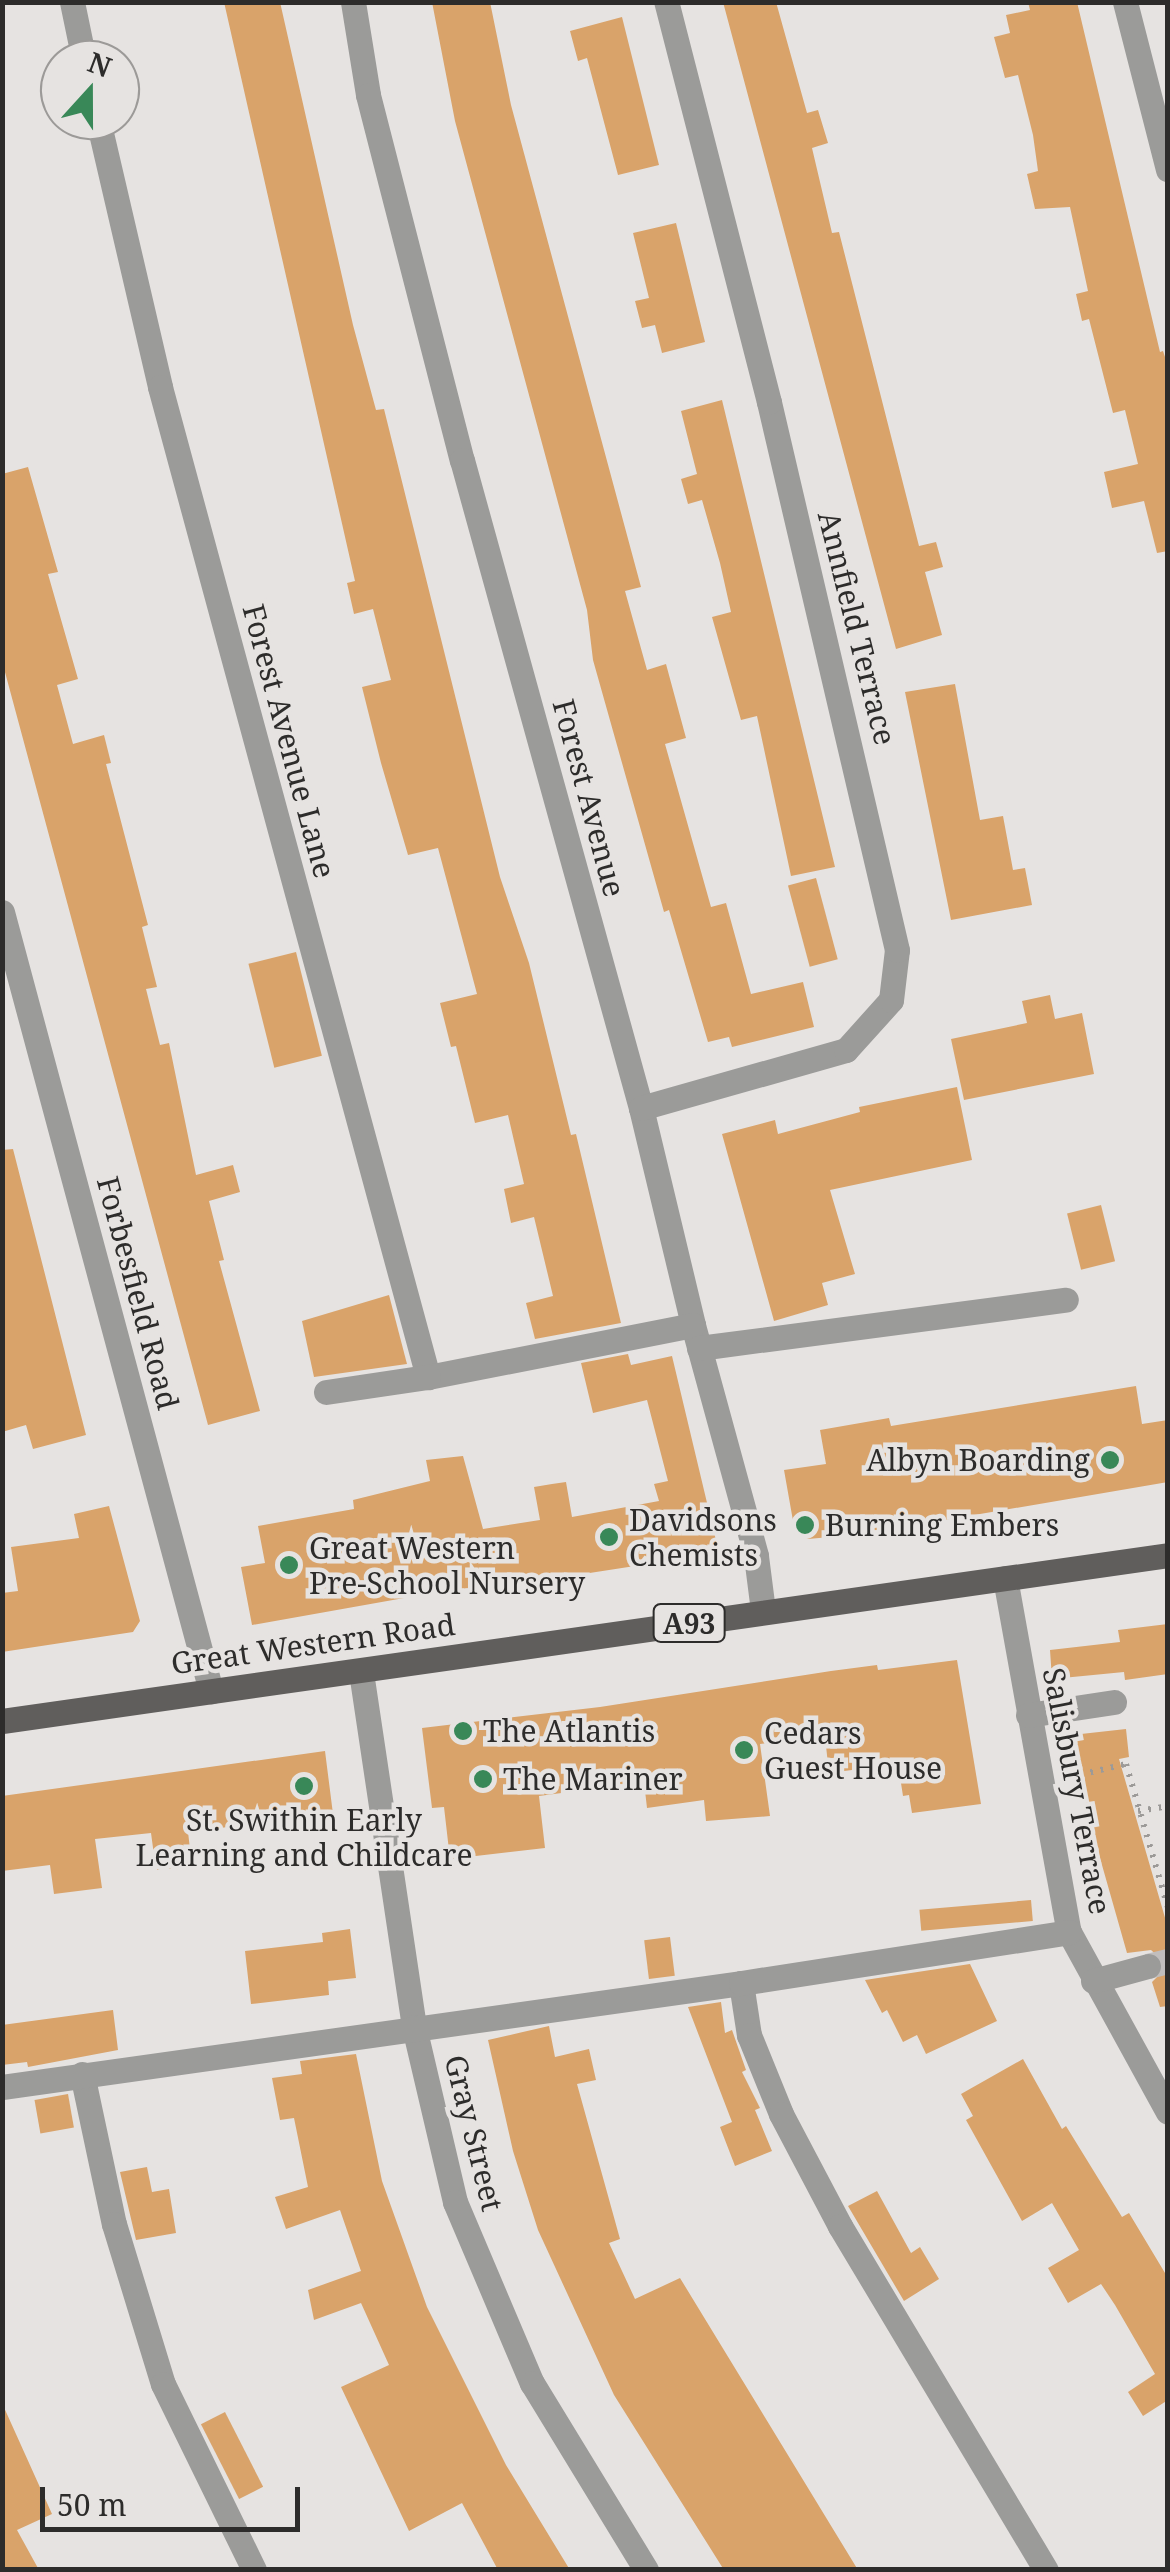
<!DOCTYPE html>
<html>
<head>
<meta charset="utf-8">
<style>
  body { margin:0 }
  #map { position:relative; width:1170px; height:2572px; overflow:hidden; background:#e6e3e1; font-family:"Noto Serif",serif }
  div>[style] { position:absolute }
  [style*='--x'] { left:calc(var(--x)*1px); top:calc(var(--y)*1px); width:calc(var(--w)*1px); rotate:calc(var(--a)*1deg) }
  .building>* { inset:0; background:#d9a36a; transform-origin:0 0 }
  .minor-tunnel>* { height:25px; margin-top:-12.5px; transform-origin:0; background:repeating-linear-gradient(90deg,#c1bebd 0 25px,transparent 0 37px) }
  .path>* { height:6px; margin-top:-3px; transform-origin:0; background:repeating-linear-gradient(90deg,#9c9a98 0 2.5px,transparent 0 10.5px) }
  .minor>* { height:25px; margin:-12.5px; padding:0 12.5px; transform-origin:12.5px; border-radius:12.5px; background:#9b9b99 }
  .major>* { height:25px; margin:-12.5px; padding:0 12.5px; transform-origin:12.5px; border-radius:12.5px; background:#605e5c }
  .dots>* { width:28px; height:28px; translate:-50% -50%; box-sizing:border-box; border:5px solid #e6e3e1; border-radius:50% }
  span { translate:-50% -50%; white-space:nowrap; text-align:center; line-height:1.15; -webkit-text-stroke:9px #e6e3e1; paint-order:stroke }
  .shield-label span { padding:2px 8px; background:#e6e3e1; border:2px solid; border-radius:8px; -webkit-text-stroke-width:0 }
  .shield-label { font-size:28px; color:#2d2c2b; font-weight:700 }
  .street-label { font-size:30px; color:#2d2c2b }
  .poi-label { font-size:30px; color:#2d2c2b }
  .right { translate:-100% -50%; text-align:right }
  .left { translate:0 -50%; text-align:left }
  .frame { position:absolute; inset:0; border:5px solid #2d2c2b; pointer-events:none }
  .north { position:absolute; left:40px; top:40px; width:100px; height:100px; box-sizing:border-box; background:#e6e3e1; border:2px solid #9c9a98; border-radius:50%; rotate:21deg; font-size:28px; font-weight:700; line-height:40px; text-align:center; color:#2d2c2b }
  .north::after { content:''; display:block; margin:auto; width:35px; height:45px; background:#398858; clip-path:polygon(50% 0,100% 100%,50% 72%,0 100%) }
  .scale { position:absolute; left:40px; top:2487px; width:260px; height:45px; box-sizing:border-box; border:5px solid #2d2c2b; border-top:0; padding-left:12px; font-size:30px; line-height:35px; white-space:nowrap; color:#2d2c2b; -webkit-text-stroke:8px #e6e3e1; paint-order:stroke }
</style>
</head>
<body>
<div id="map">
  <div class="building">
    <i style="clip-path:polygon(224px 2px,280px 2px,353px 325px,376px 410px,384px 409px,500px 877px,529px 963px,571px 1135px,576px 1134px,621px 1323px,535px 1339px,526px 1303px,553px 1296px,534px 1217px,511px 1223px,504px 1189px,524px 1184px,508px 1115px,475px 1123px,456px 1046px,451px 1047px,440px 1003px,477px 994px,438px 848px,408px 855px,381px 763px,362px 687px,391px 680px,373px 609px,354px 614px,347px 583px,355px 581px)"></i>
    <i style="clip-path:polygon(432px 2px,490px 2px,511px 105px,641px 587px,625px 591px,647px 670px,666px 664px,686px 738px,665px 744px,711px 907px,726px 903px,751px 994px,803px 982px,814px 1027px,732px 1047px,729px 1037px,708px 1042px,669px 910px,664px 912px,593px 660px,587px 610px,455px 121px)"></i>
    <i style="clip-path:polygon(723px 2px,776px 2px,807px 113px,818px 110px,828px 143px,812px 148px,832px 233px,839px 232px,919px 546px,936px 542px,943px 567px,925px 572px,942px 635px,896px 649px)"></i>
    <i style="clip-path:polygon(1028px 2px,1077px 2px,1160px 352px,1163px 351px,1168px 366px,1168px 551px,1157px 553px,1144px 501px,1112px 508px,1104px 472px,1138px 464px,1125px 410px,1113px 413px,1089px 319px,1082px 321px,1076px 294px,1088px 291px,1070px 207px,1035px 209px,1027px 174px,1038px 171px,1033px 135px,1018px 75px,1005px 78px,994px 37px,1010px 33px,1006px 15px,1030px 10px)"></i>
    <i style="clip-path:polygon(622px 17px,659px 165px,618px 175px,587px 58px,578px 61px,570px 31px)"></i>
    <i style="clip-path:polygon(676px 223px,705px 342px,662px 353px,655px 325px,642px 328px,635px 301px,649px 298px,633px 233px)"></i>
    <i style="clip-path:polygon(722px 400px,835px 867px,791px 876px,757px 716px,741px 720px,712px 617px,731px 612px,720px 563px,702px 500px,688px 504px,681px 479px,697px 474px,681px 411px)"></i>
    <i style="clip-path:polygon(28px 467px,58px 572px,48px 574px,78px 679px,57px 685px,73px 744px,104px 735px,111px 763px,106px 764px,148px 925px,142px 927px,157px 987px,146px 989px,160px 1045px,169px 1043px,196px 1175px,233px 1165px,240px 1192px,209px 1201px,224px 1260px,219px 1261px,260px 1411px,208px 1425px,2px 661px,2px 474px)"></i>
    <i style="clip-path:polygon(955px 684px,980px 820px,1003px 816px,1013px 870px,1025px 868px,1032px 905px,951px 920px,905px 692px)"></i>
    <i style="left:816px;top:878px;width:84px;height:29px;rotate:75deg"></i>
    <i style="left:296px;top:952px;width:107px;height:49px;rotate:76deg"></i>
    <i style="clip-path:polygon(1050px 995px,1055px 1019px,1082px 1013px,1094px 1074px,964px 1100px,951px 1039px,1027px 1023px,1022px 1001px)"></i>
    <i style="clip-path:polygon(957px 1087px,972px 1160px,830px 1190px,855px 1274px,822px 1283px,828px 1305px,774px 1321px,722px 1134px,775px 1120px,778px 1134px,860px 1112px,859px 1107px)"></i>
    <i style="clip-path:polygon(13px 1149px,86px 1435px,33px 1449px,26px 1425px,2px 1432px,2px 1150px)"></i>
    <i style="left:1101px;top:1205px;width:58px;height:35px;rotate:76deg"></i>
    <i style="clip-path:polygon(389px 1295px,407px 1364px,314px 1377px,302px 1321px)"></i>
    <i style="clip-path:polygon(628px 1354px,631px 1365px,672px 1356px,719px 1553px,512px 1585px,449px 1590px,252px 1625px,241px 1567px,265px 1563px,258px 1526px,354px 1509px,353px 1500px,430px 1481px,426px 1460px,463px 1456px,483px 1529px,540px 1520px,534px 1487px,552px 1484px,566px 1482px,572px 1517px,659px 1501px,654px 1484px,668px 1481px,647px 1400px,593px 1413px,581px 1363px)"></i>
    <i style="clip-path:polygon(1136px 1386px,1142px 1424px,1168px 1420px,1168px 1482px,863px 1534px,808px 1539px,795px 1532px,784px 1470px,826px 1464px,820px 1430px,889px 1418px,891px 1426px)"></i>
    <i style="clip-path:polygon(109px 1506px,140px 1621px,133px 1632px,2px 1652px,2px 1593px,18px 1591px,11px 1547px,79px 1538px,74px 1514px)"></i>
    <i style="clip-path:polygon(1168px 1624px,1168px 1674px,1125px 1680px,1124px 1672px,1052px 1679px,1050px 1650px,1120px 1642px,1118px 1630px)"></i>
    <i style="clip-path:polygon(957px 1660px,981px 1804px,912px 1813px,909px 1795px,903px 1796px,898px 1764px,829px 1773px,825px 1737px,760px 1744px,770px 1816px,706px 1821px,704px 1800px,647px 1808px,644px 1782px,539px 1796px,545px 1848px,450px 1859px,444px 1807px,432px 1808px,422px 1728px,600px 1707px,831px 1671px,877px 1665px,878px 1670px)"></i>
    <i style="clip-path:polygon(1126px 1729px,1129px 1757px,1119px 1759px,1168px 1928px,1168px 2006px,1160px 2007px,1152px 1982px,1163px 1971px,1163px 1961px,1151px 1950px,1127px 1953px,1075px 1770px,1067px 1772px,1063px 1736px)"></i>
    <i style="clip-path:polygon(325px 1751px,333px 1814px,188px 1832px,192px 1866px,156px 1870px,151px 1833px,95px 1839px,102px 1888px,54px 1894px,50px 1865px,2px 1871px,2px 1796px)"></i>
    <i style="left:1031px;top:1900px;width:21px;height:112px;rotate:85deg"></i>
    <i style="clip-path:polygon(350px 1929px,356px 1978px,328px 1981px,329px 1995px,251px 2004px,245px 1951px,323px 1942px,322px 1933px)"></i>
    <i style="left:670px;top:1937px;width:39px;height:26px;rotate:83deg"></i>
    <i style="clip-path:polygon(970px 1964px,997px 2021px,926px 2054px,917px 2035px,903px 2042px,887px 2010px,882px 2013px,865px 1980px)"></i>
    <i style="clip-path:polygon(721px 2002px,725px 2033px,732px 2030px,746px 2070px,742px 2072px,760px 2108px,755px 2110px,772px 2151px,735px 2166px,720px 2127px,732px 2122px,688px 2007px)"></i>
    <i style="clip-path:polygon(113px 2010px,118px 2050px,28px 2067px,27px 2062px,2px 2065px,2px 2025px)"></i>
    <i style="clip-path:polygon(549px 2026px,555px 2057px,589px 2049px,596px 2080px,577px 2084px,620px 2239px,609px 2243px,635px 2299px,680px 2278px,858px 2570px,724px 2570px,614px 2395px,538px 2230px,513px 2151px,488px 2040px)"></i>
    <i style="clip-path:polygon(356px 2054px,382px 2181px,427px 2307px,506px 2465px,570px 2570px,498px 2570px,462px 2503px,409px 2531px,341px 2387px,389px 2365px,361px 2303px,314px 2320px,308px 2290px,361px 2271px,340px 2210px,286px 2229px,275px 2197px,308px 2187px,294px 2118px,280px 2120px,272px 2078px,302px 2074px,300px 2061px)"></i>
    <i style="clip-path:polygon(1023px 2059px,1062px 2129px,1066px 2126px,1122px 2217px,1129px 2213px,1168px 2278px,1168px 2400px,1143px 2416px,1128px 2392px,1155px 2374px,1115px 2305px,1101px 2284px,1068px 2303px,1048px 2268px,1079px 2250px,1052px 2203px,1022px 2221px,966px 2120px,973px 2116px,961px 2094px)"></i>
    <i style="left:68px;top:2094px;width:34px;height:34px;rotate:80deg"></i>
    <i style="clip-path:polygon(147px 2167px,152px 2192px,169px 2189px,176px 2233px,136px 2240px,120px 2172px)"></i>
    <i style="clip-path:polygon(877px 2191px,911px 2253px,920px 2247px,939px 2279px,904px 2301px,848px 2206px)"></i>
    <i style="clip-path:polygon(2px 2403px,52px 2514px,17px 2530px,39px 2570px,2px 2570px)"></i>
    <i style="left:225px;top:2412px;width:84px;height:27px;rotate:63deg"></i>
  </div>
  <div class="minor-tunnel">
    <i style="--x:1148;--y:1966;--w:21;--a:-14"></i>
  </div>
  <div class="path">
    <i style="--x:1070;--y:1777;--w:57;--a:-13.1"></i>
    <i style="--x:1126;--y:1764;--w:150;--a:73.7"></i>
    <i style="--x:1138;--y:1811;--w:30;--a:-9"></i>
  </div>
  <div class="minor">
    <i style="--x:72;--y:2;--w:59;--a:78.3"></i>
    <i style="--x:353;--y:2;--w:94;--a:80.8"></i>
    <i style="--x:368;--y:95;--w:377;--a:75.6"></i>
    <i style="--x:462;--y:460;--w:672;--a:74.56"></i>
    <i style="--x:641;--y:1108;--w:223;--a:76.5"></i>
    <i style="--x:693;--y:1325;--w:239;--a:74.7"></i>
    <i style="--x:756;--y:1556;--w:55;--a:82.7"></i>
    <i style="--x:1125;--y:2;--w:173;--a:75.6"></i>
    <i style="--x:98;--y:120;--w:274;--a:76.9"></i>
    <i style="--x:160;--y:387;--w:1026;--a:74.85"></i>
    <i style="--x:428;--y:1377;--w:270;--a:-11.1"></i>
    <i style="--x:2;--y:912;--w:807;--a:74.98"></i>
    <i style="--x:641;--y:1108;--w:213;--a:-15.8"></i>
    <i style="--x:846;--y:1050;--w:67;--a:-48"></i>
    <i style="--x:891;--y:1000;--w:50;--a:-83.2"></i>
    <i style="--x:897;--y:950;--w:563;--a:-103.15"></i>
    <i style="--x:769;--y:402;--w:413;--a:-104.4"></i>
    <i style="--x:699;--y:1348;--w:370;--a:-7.5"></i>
    <i style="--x:326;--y:1392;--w:103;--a:-8.4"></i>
    <i style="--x:1005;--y:1578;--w:360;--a:79.8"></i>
    <i style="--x:1069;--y:1932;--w:205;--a:61.2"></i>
    <i style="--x:361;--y:1672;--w:359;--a:81.5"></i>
    <i style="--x:414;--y:2027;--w:180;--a:76.8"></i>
    <i style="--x:455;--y:2202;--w:197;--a:67"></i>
    <i style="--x:532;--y:2383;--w:219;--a:58.6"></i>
    <i style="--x:1028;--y:1715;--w:87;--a:-8.6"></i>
    <i style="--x:1093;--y:1981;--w:57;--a:-15.3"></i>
    <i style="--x:741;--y:1983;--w:53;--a:81.3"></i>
    <i style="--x:749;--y:2035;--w:85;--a:67.9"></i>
    <i style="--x:781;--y:2114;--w:127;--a:62.2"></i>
    <i style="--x:840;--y:2226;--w:401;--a:59.1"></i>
    <i style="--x:82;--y:2074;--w:153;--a:78"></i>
    <i style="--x:114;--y:2224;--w:167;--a:73"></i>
    <i style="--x:163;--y:2384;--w:207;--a:63.9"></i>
    <i style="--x:2;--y:2087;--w:746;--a:-8.01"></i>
    <i style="--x:741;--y:1983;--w:332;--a:-8.8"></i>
  </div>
  <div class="major">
    <i style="--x:2;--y:1721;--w:1178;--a:-8.1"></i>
  </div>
  <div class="dots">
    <i style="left:1110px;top:1460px;background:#398858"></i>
    <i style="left:805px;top:1525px;background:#398858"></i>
    <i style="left:609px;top:1537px;background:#398858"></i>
    <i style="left:289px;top:1565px;background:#398858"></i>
    <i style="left:463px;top:1731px;background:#398858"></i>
    <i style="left:744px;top:1750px;background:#398858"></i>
    <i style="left:483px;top:1779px;background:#398858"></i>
    <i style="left:304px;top:1786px;background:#398858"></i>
  </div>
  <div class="shield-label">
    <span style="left:689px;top:1623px">A93</span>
  </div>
  <div class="street-label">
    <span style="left:857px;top:628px;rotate:76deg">Annfield Terrace</span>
    <span style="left:289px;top:741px;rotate:75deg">Forest Avenue Lane</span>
    <span style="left:589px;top:798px;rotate:75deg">Forest Avenue</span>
    <span style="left:138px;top:1293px;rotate:75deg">Forbesfield Road</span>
    <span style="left:313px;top:1644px;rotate:-8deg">Great Western Road</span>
    <span style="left:1077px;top:1791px;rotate:79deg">Salisbury Terrace</span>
    <span style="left:474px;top:2133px;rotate:76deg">Gray Street</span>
  </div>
  <div class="poi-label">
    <span class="right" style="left:1090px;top:1460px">Albyn Boarding</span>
    <span class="left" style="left:629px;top:1537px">Davidsons<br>Chemists</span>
    <span class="left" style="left:825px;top:1525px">Burning Embers</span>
    <span class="left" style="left:309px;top:1565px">Great Western<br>Pre-School Nursery</span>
    <span class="left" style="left:483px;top:1731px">The Atlantis</span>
    <span class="left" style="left:764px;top:1750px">Cedars<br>Guest House</span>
    <span class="left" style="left:503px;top:1779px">The Mariner</span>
    <span style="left:304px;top:1837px">St. Swithin Early<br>Learning and Childcare</span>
  </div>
  <div class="frame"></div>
  <div class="north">N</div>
  <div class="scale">50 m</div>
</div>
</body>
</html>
